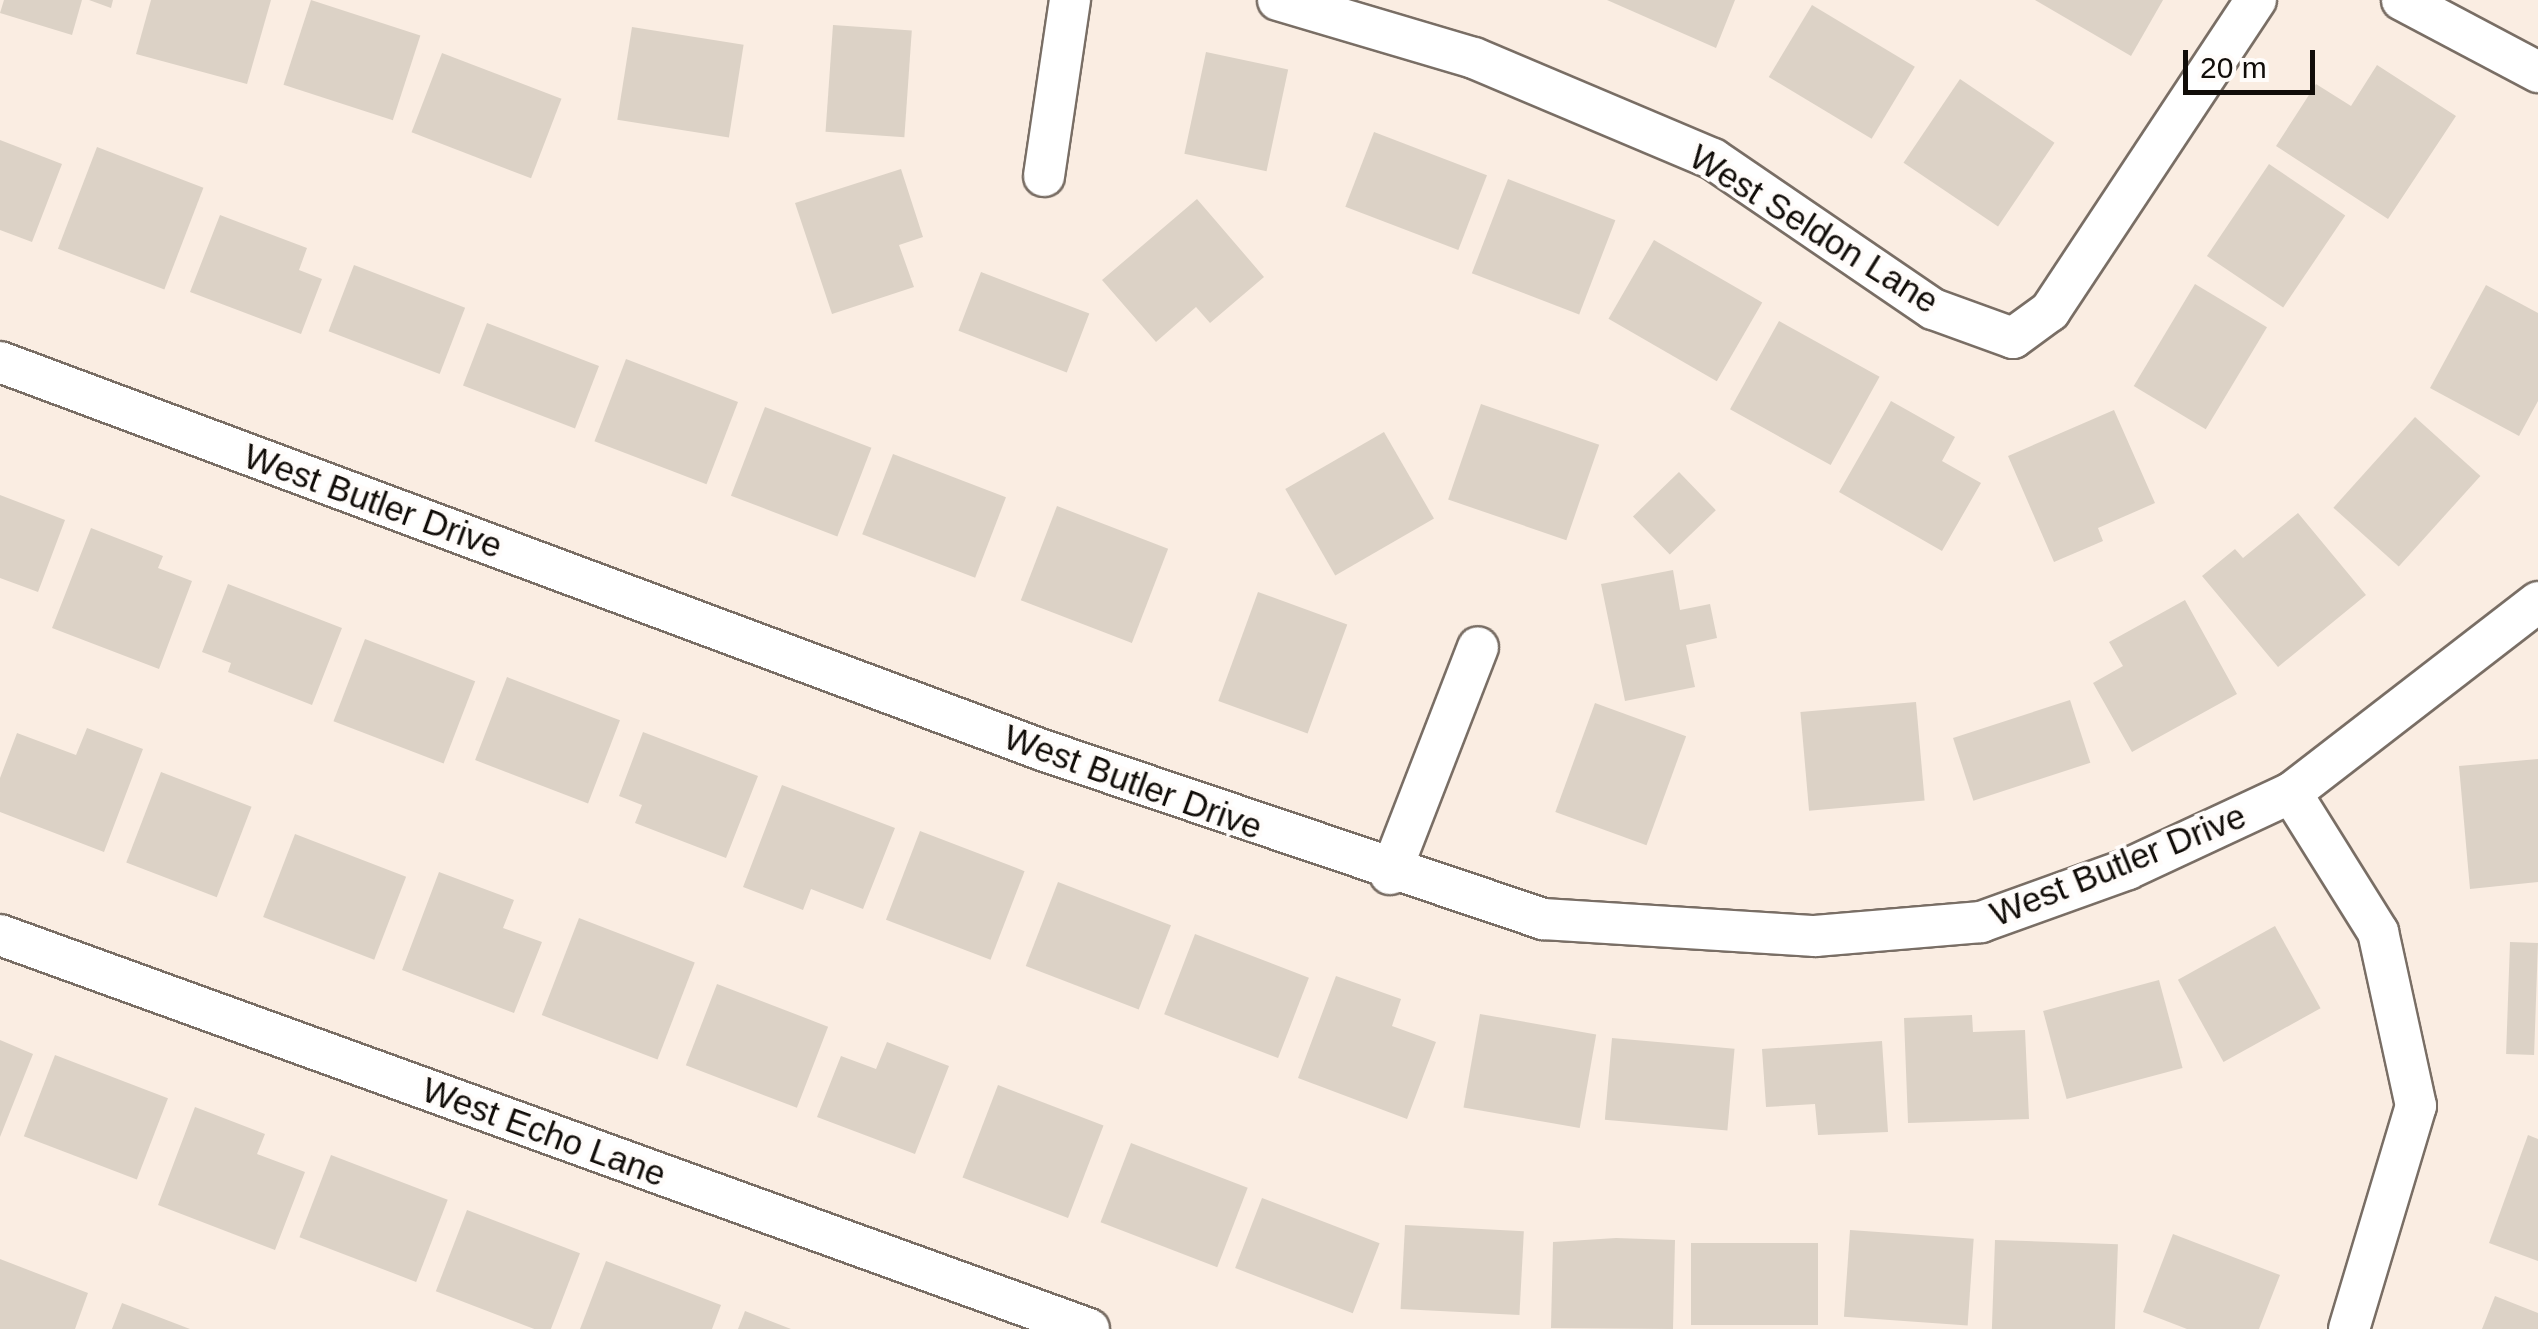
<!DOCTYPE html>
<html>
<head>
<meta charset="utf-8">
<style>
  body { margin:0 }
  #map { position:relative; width:2538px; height:1329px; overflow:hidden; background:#faede2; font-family:Helvetica,sans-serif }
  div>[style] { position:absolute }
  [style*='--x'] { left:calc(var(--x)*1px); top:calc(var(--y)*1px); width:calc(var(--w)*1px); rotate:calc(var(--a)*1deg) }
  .building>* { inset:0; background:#dcd2c6; transform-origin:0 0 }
  .roads { filter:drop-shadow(2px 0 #796e65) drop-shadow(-2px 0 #796e65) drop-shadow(0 2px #796e65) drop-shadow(0 -2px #796e65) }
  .street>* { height:40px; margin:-20px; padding:0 20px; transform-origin:20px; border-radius:20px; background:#fff }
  span { translate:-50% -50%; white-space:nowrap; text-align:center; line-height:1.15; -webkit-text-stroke:8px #fffcfa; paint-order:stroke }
  .street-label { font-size:35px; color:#110d09 }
  .scale { position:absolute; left:2183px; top:50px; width:132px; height:45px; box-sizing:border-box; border:5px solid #110d09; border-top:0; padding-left:12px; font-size:30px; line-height:35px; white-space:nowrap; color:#110d09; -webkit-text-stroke:8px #fffcfa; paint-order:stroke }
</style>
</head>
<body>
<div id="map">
  <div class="building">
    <i style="clip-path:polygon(4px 0,82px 0,72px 35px,0 13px)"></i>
    <i style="clip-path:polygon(89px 0,113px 0,111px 8px)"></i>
    <i style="clip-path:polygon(151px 0,271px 0,247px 84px,136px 54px)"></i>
    <i style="left:311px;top:0;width:115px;height:89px;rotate:18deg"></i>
    <i style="clip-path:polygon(1607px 0,1735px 0,1716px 48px)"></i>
    <i style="clip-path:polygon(2035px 0,2163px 0,2131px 56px)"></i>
    <i style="left:1812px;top:5px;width:120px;height:84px;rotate:31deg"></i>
    <i style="left:833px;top:25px;width:79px;height:107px;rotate:4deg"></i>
    <i style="left:632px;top:27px;width:113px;height:94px;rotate:9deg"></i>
    <i style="left:1206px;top:52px;width:84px;height:104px;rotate:12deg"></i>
    <i style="left:442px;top:53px;width:128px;height:85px;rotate:21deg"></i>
    <i style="clip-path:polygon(2377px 65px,2456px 116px,2388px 219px,2276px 146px,2316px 84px,2351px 106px)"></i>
    <i style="left:1960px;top:79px;width:114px;height:101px;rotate:34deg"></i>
    <i style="left:1374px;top:132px;width:121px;height:80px;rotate:21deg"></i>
    <i style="clip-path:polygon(0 140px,62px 164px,32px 242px,0 230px)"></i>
    <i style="left:97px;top:147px;width:114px;height:109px;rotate:21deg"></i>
    <i style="left:2269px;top:164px;width:92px;height:111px;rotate:34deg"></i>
    <i style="clip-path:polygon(901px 169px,923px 237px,899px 245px,914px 287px,832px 314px,795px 203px)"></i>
    <i style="left:1508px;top:179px;width:115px;height:101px;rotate:21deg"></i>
    <i style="clip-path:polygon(1197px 199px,1264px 277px,1210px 323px,1196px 307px,1156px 342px,1102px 280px)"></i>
    <i style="clip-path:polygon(220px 215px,307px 248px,299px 270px,322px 279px,301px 334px,190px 292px)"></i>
    <i style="left:1654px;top:240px;width:125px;height:91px;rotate:30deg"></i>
    <i style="left:354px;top:265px;width:119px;height:71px;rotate:21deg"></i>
    <i style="left:981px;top:272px;width:116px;height:63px;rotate:21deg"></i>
    <i style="left:2195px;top:284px;width:84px;height:119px;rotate:31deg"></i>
    <i style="clip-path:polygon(2486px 285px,2538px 313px,2538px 401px,2519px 436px,2430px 388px)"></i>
    <i style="left:1779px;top:321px;width:115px;height:101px;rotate:29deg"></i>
    <i style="left:487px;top:323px;width:120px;height:67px;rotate:21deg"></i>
    <i style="left:626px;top:359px;width:120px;height:88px;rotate:21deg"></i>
    <i style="clip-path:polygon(1891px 401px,1955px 437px,1942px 461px,1981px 483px,1942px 551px,1839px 492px)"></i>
    <i style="left:1481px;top:404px;width:125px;height:101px;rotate:19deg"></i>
    <i style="left:765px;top:407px;width:114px;height:95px;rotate:21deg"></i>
    <i style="clip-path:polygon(2114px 410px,2155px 503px,2098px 528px,2103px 541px,2054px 562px,2008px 456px)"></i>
    <i style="left:2415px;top:417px;width:88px;height:122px;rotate:42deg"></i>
    <i style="left:1384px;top:432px;width:100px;height:114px;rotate:60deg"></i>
    <i style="left:893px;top:454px;width:121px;height:86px;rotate:21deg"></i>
    <i style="left:1679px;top:472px;width:53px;height:64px;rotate:46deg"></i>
    <i style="clip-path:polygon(0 495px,65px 520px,38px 592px,0 578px)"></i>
    <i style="left:1057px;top:506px;width:119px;height:101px;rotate:21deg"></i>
    <i style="clip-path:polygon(2298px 513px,2366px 595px,2278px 667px,2202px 576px,2235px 549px,2243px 558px)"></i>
    <i style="clip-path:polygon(91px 528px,163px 556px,158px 568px,192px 581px,159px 669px,52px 628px)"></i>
    <i style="clip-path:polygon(1673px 570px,1680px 610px,1710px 604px,1717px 638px,1686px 645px,1695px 687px,1625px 701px,1601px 584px)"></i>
    <i style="clip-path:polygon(228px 584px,342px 628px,312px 705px,228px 672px,231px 663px,202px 652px)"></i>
    <i style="left:1258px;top:592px;width:95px;height:116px;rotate:20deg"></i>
    <i style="clip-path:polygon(2185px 600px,2237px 694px,2132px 752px,2093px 683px,2123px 666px,2109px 642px)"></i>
    <i style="left:365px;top:639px;width:118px;height:88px;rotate:21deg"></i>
    <i style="left:507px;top:677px;width:121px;height:89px;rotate:21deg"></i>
    <i style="left:2070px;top:700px;width:66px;height:123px;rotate:72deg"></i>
    <i style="left:1916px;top:702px;width:99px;height:116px;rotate:85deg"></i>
    <i style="left:1595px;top:703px;width:97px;height:116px;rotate:20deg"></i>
    <i style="clip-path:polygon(87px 728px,143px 749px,104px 852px,0 812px,0 778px,17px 733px,76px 755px)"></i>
    <i style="clip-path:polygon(643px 732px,758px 776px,726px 858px,635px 823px,642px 805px,619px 796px)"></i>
    <i style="clip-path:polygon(2538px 759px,2538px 882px,2470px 889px,2459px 766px)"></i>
    <i style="left:161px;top:772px;width:97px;height:97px;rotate:21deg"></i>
    <i style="clip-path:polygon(782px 785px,895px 828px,863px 909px,811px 889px,803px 910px,743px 887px)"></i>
    <i style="left:920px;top:831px;width:112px;height:95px;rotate:21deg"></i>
    <i style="left:295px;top:834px;width:119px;height:89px;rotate:21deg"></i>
    <i style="clip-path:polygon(439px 872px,514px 900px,503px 928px,542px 942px,514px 1013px,402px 970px)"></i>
    <i style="left:1058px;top:882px;width:121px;height:90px;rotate:21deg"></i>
    <i style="left:579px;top:918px;width:124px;height:104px;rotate:21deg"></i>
    <i style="left:2275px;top:926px;width:94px;height:111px;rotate:61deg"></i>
    <i style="left:1195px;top:934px;width:122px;height:86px;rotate:21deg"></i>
    <i style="left:2510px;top:942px;width:28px;height:112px;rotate:2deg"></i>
    <i style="clip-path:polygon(1336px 976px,1401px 999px,1392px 1026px,1436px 1042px,1407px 1119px,1298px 1078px)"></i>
    <i style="left:2159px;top:980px;width:91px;height:120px;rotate:75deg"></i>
    <i style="left:717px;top:984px;width:119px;height:87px;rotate:21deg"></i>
    <i style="left:1480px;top:1014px;width:118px;height:95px;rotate:10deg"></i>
    <i style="clip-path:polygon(1972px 1015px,1973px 1032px,2025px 1030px,2029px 1119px,1908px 1123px,1904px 1018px)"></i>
    <i style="left:1612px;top:1038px;width:123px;height:82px;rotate:5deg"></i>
    <i style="clip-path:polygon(0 1040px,33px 1054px,0 1137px)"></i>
    <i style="clip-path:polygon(1882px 1041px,1888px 1132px,1818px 1135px,1815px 1104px,1766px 1107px,1762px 1049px)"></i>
    <i style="clip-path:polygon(887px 1042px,949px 1066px,915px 1154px,817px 1117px,841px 1056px,876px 1069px)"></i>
    <i style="left:55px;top:1055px;width:121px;height:87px;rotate:21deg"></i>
    <i style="left:998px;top:1085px;width:113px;height:99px;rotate:21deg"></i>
    <i style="clip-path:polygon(195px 1107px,265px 1134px,257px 1154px,305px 1172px,275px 1250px,158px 1205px)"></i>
    <i style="clip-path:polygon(2528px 1135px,2538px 1139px,2538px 1261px,2489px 1243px)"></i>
    <i style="left:1131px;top:1143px;width:125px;height:85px;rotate:21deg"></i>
    <i style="left:331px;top:1155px;width:125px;height:88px;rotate:21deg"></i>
    <i style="left:1262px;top:1198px;width:126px;height:75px;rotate:21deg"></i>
    <i style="left:467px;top:1210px;width:121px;height:87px;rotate:21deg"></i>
    <i style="left:1405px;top:1225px;width:119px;height:84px;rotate:3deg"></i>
    <i style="left:1850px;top:1230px;width:124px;height:87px;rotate:4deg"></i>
    <i style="clip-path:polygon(2173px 1234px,2280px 1275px,2259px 1329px,2187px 1329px,2143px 1312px)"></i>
    <i style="clip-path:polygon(1616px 1238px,1675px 1240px,1673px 1329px,1551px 1328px,1553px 1242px)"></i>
    <i style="left:1995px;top:1240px;width:123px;height:89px;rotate:2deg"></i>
    <i style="left:1691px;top:1243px;width:127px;height:82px"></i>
    <i style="clip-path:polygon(0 1259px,88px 1293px,75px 1329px,0 1329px)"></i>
    <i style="clip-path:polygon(606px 1261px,721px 1305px,712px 1329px,580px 1329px)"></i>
    <i style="clip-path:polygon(2495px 1296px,2538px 1313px,2538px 1329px,2482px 1329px)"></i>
    <i style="clip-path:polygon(122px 1303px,190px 1329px,112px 1329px)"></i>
    <i style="clip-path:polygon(745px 1311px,791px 1329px,738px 1329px)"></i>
  </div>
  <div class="roads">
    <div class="street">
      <i style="--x:1278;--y:0;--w:204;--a:16.5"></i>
      <i style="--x:1474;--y:58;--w:259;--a:22.9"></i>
      <i style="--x:1713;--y:159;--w:266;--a:34.3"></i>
      <i style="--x:1933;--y:309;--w:85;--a:19.9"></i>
      <i style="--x:2013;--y:338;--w:46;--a:-36.1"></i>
      <i style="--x:2050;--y:311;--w:373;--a:-56.5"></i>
      <i style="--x:2402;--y:0;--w:154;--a:27.9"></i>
      <i style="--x:1044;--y:176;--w:178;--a:-81.6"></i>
      <i style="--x:0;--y:362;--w:1115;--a:20.42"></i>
      <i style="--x:1045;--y:751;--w:526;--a:18.64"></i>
      <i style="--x:1543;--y:919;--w:273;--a:3.6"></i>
      <i style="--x:1815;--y:936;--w:167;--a:-4.8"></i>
      <i style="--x:1981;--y:922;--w:156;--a:-19.8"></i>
      <i style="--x:2128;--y:869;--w:180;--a:-25"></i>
      <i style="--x:1390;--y:874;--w:243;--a:-68.8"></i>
      <i style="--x:0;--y:935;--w:1158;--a:19.89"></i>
      <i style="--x:2349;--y:1329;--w:233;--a:-73.3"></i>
      <i style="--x:2416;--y:1106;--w:178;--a:-102.3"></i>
      <i style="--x:2378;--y:932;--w:164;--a:-122"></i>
      <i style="--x:2291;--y:793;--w:312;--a:-37.7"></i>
    </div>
  </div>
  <div class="street-label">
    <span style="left:1814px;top:229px;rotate:32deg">West Seldon Lane</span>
    <span style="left:373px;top:501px;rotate:20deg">West Butler Drive</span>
    <span style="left:1133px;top:782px;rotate:20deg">West Butler Drive</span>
    <span style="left:2118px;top:865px;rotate:-22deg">West Butler Drive</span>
    <span style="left:544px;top:1132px;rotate:20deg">West Echo Lane</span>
  </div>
  <div class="scale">20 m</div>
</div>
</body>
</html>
